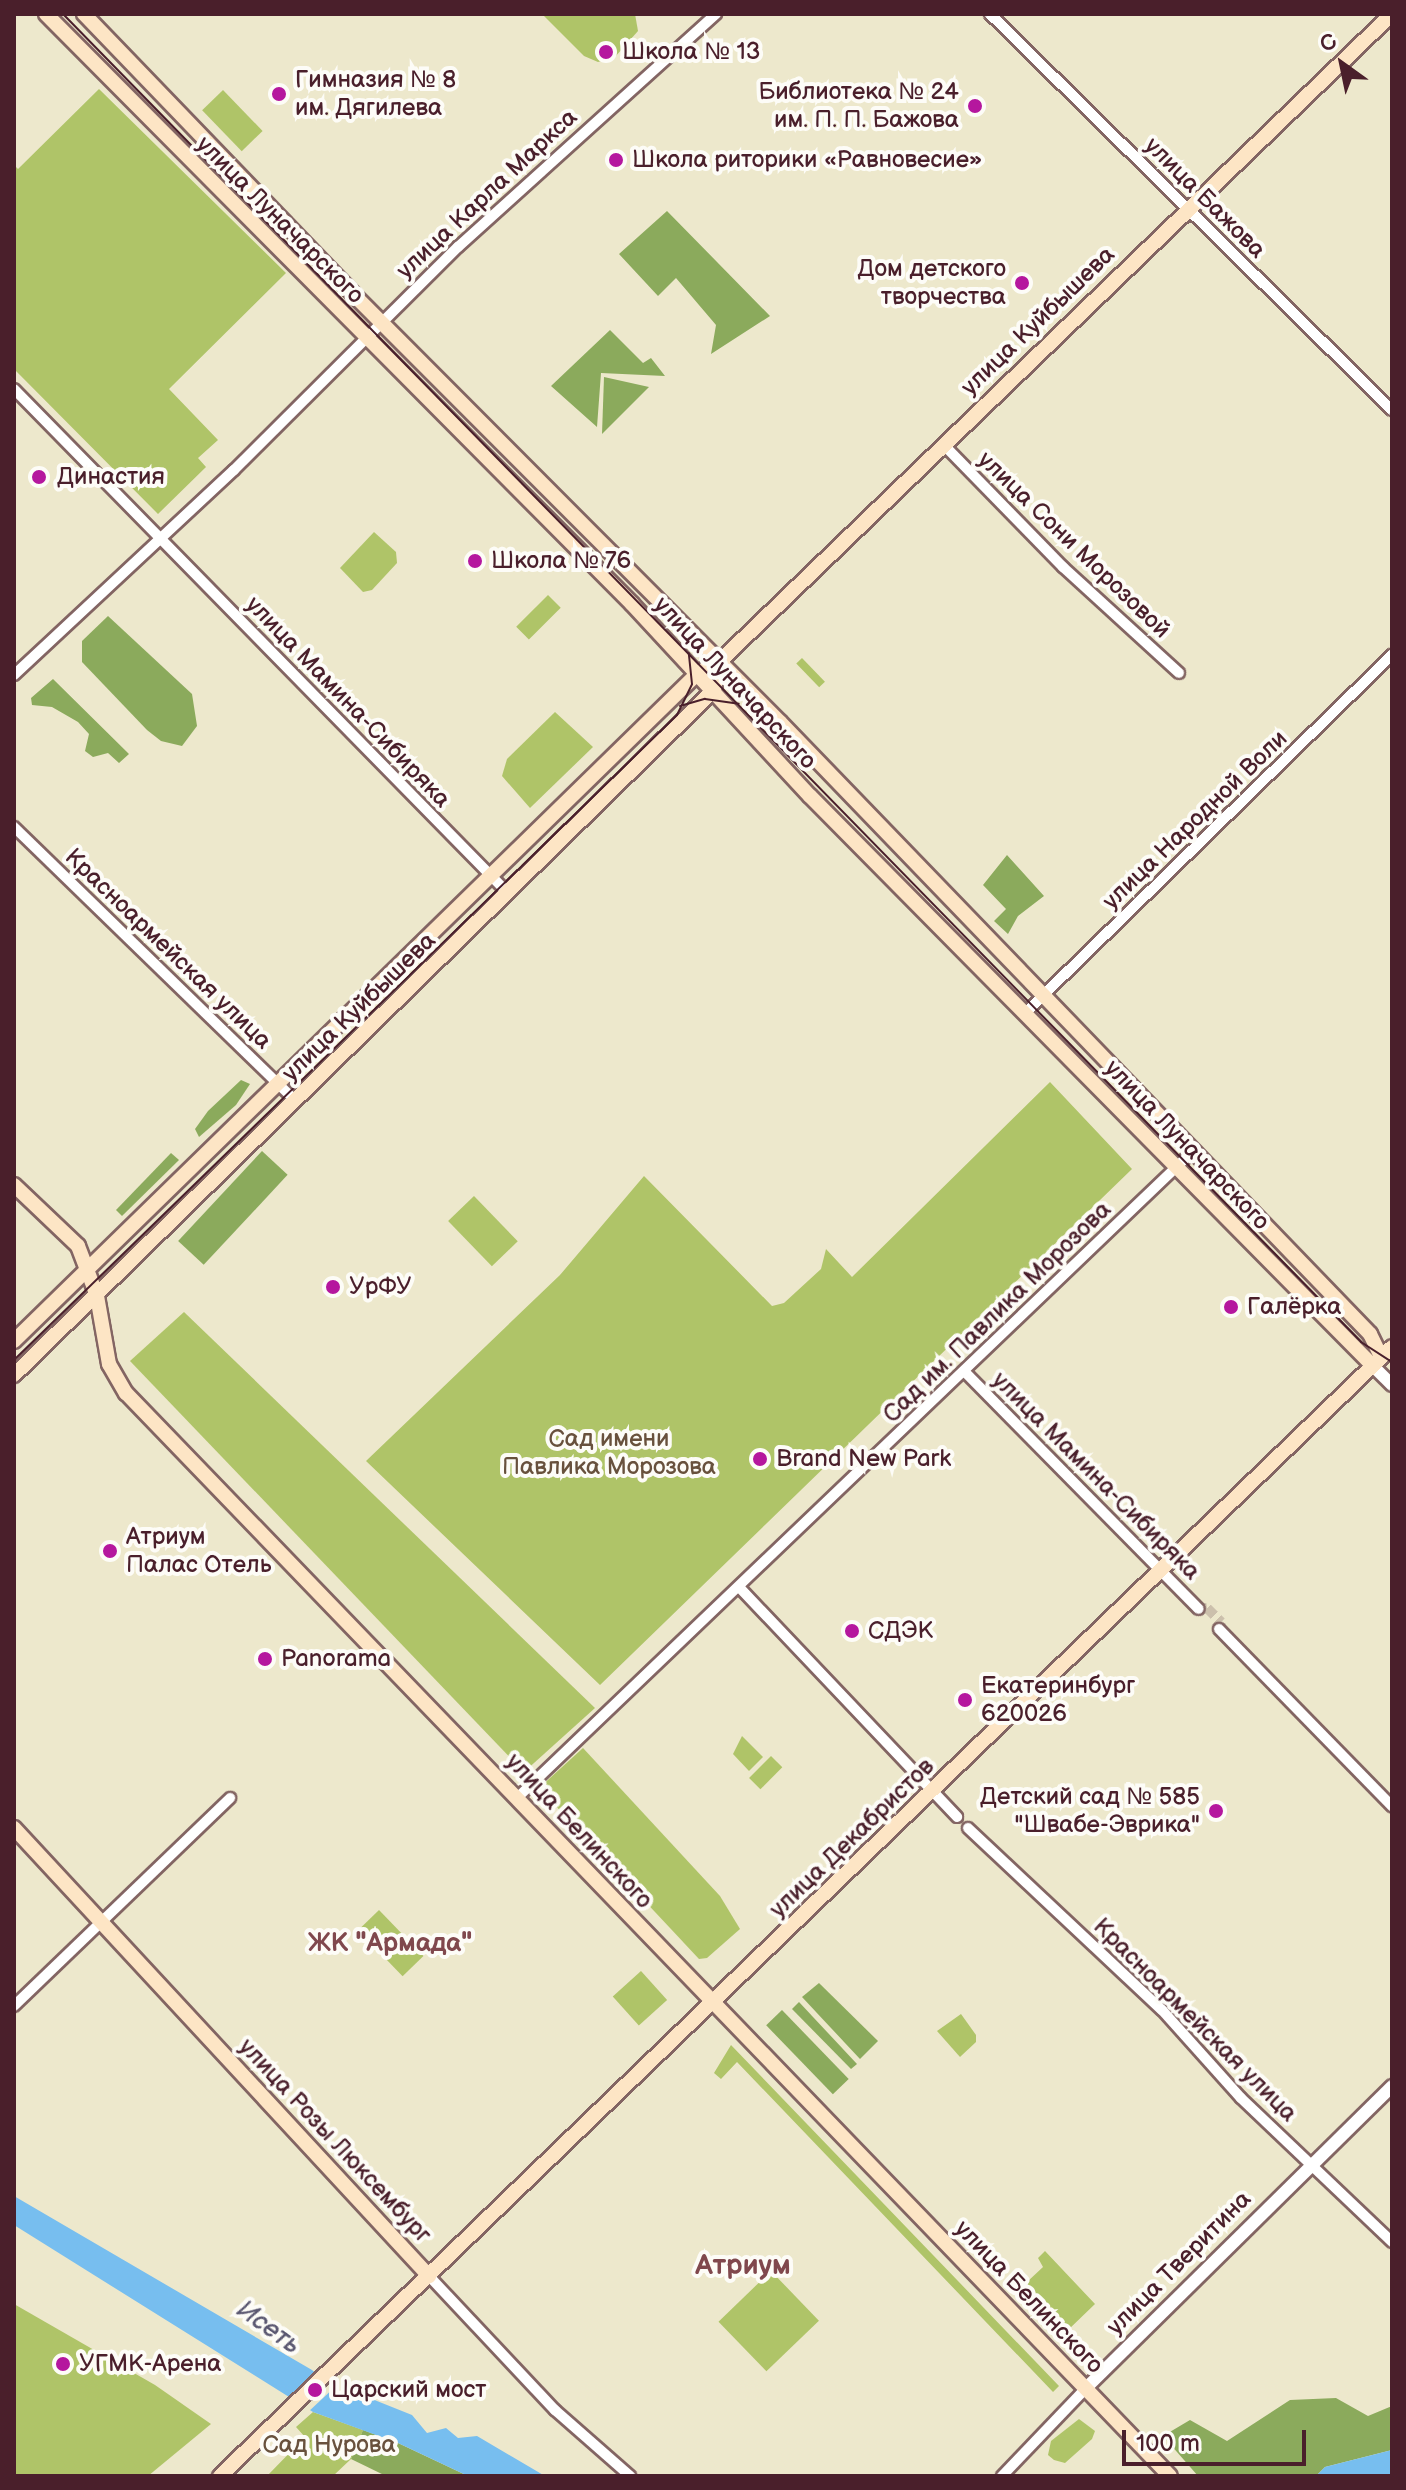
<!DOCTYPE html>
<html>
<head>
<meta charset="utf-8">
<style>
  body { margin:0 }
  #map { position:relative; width:1406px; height:2490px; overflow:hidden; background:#ede8cc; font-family:"Balsamiq Sans",sans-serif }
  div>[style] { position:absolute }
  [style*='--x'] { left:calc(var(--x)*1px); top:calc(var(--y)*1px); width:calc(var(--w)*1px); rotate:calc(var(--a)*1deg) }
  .green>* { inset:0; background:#afc468; transform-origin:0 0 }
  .forest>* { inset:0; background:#8baa5c; transform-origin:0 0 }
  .water>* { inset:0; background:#77beef }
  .pier>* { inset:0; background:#ede8cc }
  .minor-tunnel>* { height:10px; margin-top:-5px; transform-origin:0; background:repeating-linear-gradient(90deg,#ccc0ac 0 10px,transparent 0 15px) }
  .roads { filter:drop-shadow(2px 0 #836563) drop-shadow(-2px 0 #836563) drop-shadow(0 2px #836563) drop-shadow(0 -2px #836563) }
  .minor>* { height:10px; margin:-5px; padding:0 5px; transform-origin:5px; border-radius:5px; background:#fff }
  .tertiary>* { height:12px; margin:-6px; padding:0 6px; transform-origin:6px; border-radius:6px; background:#fff }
  .secondary>* { height:14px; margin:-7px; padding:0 7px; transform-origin:7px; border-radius:7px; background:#fde5c5 }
  .tram>* { height:2px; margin:-1px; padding:0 1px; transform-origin:1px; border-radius:1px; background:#4a1f2b }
  .dots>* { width:22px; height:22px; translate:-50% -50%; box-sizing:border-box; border:4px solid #fdfcf7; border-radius:50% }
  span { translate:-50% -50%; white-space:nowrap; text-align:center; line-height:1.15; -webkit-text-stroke:8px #fdfcf7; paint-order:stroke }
  .poi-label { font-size:24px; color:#4a1f2b }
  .left { translate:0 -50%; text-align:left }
  .right { translate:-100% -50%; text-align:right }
  .street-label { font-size:24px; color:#4a1f2b }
  .park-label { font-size:24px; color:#68513d }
  .neighbourhood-label { font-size:26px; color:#80484d; font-weight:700 }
  .water-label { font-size:26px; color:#5a5770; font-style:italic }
  .quarter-label { font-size:28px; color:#80484d; font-weight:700 }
  .frame { position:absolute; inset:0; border:16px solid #4a1f2b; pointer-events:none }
  .north { position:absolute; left:1302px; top:24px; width:80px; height:80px; -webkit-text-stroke:6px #fdfcf7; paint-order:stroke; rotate:327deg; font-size:22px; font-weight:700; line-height:32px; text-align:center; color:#4a1f2b }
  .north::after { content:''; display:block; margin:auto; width:28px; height:36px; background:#4a1f2b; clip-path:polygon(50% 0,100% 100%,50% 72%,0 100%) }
  .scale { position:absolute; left:1122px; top:2430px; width:184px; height:36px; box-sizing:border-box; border:4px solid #4a1f2b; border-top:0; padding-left:10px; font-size:24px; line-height:28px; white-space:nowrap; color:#4a1f2b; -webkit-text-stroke:6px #fdfcf7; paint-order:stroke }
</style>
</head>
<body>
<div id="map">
  <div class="green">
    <i style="clip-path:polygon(542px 14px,635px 14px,638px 31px,615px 57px,598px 62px,584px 56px)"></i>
    <i style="clip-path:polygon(99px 89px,286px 273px,169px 389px,218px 440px,198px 458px,206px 467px,158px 514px,14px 369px,14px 165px,18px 169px)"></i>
    <i style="left:223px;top:90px;width:57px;height:29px;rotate:46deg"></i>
    <i style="clip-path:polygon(374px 532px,396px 552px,397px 563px,372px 590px,363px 592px,340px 568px)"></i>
    <i style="left:548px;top:595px;width:18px;height:45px;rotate:45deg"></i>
    <i style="left:802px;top:658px;width:33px;height:8px;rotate:46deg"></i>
    <i style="clip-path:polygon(555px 712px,593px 747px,530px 808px,502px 776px,507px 759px)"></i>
    <i style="clip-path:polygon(1050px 1082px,1132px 1169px,600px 1685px,366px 1461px,560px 1275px,644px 1176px,772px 1306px,784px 1303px,821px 1269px,826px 1249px,852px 1277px)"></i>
    <i style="left:474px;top:1196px;width:63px;height:36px;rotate:46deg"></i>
    <i style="clip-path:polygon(184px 1312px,595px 1708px,524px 1772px,130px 1361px)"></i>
    <i style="clip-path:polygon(742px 1736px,763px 1757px,749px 1771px,733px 1754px)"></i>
    <i style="clip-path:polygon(583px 1748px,720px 1896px,740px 1929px,707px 1958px,699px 1959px,539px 1788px)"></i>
    <i style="left:771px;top:1756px;width:16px;height:31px;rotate:45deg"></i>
    <i style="left:379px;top:1910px;width:64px;height:29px;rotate:46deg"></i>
    <i style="left:641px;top:1971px;width:39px;height:38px;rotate:48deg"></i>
    <i style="clip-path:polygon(961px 2014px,976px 2035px,976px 2042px,960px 2057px,937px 2031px)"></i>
    <i style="clip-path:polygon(731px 2045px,1059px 2386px,1053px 2392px,737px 2062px,721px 2079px,714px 2073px)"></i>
    <i style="clip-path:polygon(1045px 2251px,1095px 2304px,1067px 2331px,1033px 2299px,1027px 2282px,1043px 2267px,1038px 2258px)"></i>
    <i style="left:771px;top:2271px;width:69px;height:73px;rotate:46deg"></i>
    <i style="clip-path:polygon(14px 2304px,155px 2385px,211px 2424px,148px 2476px,14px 2476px)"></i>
    <i style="clip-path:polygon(313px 2412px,363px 2430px,351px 2459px,333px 2476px,267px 2476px,305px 2437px,296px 2427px)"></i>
    <i style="clip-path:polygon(1079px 2419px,1095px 2431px,1092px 2439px,1065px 2463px,1054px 2460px,1048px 2455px,1051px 2441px)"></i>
  </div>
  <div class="forest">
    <i style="clip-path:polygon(667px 211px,770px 316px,711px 354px,716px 325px,676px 278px,658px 296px,619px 254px)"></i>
    <i style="clip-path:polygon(610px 330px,643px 363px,651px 358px,665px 376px,601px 373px,597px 427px,551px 386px)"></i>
    <i style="clip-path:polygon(604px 377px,649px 387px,602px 434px)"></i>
    <i style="clip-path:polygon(108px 616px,192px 694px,197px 726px,182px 746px,161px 741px,147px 730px,82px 662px,82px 641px)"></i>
    <i style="clip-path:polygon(53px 679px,129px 754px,119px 763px,108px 753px,93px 757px,85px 751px,89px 734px,78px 722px,52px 707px,32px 705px,31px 698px)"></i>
    <i style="clip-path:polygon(1007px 855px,1044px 896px,1018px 916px,1008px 934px,994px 921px,1006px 909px,983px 885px)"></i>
    <i style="clip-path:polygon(241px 1080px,250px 1084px,236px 1105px,199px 1137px,195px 1129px,208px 1111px)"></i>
    <i style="left:262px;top:1151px;width:35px;height:123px;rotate:43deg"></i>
    <i style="clip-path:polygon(171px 1153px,179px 1160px,122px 1216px,116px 1210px)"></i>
    <i style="clip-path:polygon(819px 1983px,878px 2041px,860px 2059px,802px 1997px)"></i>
    <i style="clip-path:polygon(799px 2002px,857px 2064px,851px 2069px,792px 2009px)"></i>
    <i style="left:782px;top:2010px;width:96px;height:22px;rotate:46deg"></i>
    <i style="clip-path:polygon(1336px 2398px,1368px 2416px,1392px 2406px,1392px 2450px,1325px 2467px,1316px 2476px,1198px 2476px,1163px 2436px,1190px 2420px,1227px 2441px,1290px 2400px)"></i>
    <i style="clip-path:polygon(363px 2430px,398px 2443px,468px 2476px,386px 2476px,351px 2459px)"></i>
  </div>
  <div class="water">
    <i style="clip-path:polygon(14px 2196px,312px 2370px,337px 2391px,357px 2393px,412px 2415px,427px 2433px,446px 2428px,458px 2438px,477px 2436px,545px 2476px,468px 2476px,398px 2443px,313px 2412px,14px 2225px)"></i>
    <i style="clip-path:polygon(1392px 2450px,1392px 2476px,1316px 2476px,1325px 2467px)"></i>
  </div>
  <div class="pier">
    <i style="clip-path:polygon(318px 2370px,337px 2385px,307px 2413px,287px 2400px)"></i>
  </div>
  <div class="minor-tunnel">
    <i style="--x:1199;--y:1609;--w:8;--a:-7"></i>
    <i style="--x:1207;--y:1608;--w:20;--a:45"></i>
    <i style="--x:1221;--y:1622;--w:7;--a:106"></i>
  </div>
  <div class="roads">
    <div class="minor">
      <i style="--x:990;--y:14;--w:564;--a:44.57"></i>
      <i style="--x:14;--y:389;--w:704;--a:45.58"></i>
      <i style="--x:943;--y:444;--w:172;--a:45.7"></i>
      <i style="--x:1063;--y:567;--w:157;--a:42.4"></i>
      <i style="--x:14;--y:675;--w:301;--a:-43"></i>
      <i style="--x:234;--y:470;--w:316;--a:-44.9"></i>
      <i style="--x:458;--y:247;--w:348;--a:-42.1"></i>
      <i style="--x:14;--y:827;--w:392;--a:44.2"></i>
      <i style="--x:1025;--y:1013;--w:513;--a:-44.29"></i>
      <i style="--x:964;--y:1371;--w:334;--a:45.4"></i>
      <i style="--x:739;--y:1587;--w:317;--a:46.5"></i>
      <i style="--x:1219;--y:1629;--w:248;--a:45.7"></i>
      <i style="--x:517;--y:1798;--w:934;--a:-43.74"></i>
      <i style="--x:968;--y:1828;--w:266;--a:43.2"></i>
      <i style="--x:1162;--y:2010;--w:118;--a:48.1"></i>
      <i style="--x:1241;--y:2098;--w:209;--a:43.6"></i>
      <i style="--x:14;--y:2006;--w:300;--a:-43.9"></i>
      <i style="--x:429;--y:2276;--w:184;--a:46.8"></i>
      <i style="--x:555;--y:2410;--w:100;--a:41.3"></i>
      <i style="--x:1002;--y:2476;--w:122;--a:-46.3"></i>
    </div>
    <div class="tertiary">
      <i style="--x:1372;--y:1365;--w:28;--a:45"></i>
      <i style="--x:1086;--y:2388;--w:430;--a:-44.6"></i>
    </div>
    <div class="secondary">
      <i style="--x:46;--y:14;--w:832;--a:45.19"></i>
      <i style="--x:632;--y:604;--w:262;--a:47.2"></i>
      <i style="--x:810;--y:796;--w:800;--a:45.35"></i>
      <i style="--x:84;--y:14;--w:388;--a:46.1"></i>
      <i style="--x:353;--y:294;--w:605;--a:45.07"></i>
      <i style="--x:780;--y:722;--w:850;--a:46.05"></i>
      <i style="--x:1370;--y:1334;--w:25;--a:64"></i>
      <i style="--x:14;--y:1185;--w:88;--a:43.6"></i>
      <i style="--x:78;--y:1246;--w:53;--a:69.2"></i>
      <i style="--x:97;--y:1296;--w:69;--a:80"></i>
      <i style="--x:109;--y:1364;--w:34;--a:60"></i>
      <i style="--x:126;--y:1393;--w:1504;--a:46.05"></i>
      <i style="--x:14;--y:1341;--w:956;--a:-44.32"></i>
      <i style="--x:698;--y:673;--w:24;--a:-28"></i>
      <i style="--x:719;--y:662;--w:934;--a:-43.92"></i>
      <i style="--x:14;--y:1375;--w:979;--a:-44.38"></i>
      <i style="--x:714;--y:690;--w:28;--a:-80"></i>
      <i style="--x:14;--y:1828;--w:611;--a:47.19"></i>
      <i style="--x:220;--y:2476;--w:1627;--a:-43.93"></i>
    </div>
  </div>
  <div class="tram">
    <i style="--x:63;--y:14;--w:1857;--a:45.65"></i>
    <i style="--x:1361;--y:1342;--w:37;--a:33"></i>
    <i style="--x:680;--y:706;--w:26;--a:-16"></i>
    <i style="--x:705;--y:699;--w:34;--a:8"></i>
    <i style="--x:14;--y:1360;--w:925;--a:-44.21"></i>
    <i style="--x:677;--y:715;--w:34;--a:-64"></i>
    <i style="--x:692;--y:684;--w:31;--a:-96"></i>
  </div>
  <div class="dots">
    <i style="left:606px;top:52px;background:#b5179e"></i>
    <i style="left:279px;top:94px;background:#b5179e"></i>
    <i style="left:975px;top:106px;background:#b5179e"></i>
    <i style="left:616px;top:160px;background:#b5179e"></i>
    <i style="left:1022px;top:283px;background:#b5179e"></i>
    <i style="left:39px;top:477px;background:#b5179e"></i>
    <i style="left:475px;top:561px;background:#b5179e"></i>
    <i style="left:333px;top:1287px;background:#b5179e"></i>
    <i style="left:1231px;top:1307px;background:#b5179e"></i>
    <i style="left:760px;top:1459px;background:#b5179e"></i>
    <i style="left:110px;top:1551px;background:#b5179e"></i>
    <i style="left:852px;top:1631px;background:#b5179e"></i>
    <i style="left:265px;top:1659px;background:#b5179e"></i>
    <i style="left:965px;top:1700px;background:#b5179e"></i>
    <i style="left:1216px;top:1811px;background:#b5179e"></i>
    <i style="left:63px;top:2364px;background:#b5179e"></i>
    <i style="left:315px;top:2390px;background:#b5179e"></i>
  </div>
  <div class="poi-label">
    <span class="left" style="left:622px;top:52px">Школа № 13</span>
    <span class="left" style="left:295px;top:94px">Гимназия № 8<br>им. Дягилева</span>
    <span class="right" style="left:959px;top:106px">Библиотека № 24<br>им. П. П. Бажова</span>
    <span class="left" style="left:632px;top:160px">Школа риторики «Равновесие»</span>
    <span class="right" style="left:1006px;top:283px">Дом детского<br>творчества</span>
    <span class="left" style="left:57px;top:477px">Династия</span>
    <span class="left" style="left:491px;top:561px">Школа № 76</span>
    <span class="left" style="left:349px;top:1287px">УрФУ</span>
    <span class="left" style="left:1247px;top:1307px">Галёрка</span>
    <span class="left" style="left:776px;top:1459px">Brand New Park</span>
    <span class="left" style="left:126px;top:1551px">Атриум<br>Палас Отель</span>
    <span class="left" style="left:868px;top:1631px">СДЭК</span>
    <span class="left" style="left:281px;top:1659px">Panorama</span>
    <span class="left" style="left:981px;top:1700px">Екатеринбург<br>620026</span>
    <span class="right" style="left:1200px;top:1811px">Детский сад № 585<br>"Швабе-Эврика"</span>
    <span class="left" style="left:79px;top:2364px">УГМК-Арена</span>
    <span class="left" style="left:331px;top:2390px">Царский мост</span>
  </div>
  <div class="street-label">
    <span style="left:487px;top:194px;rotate:-43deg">улица Карла Маркса</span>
    <span style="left:1205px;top:198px;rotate:45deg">улица Бажова</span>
    <span style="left:280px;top:220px;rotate:45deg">улица Луначарского</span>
    <span style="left:1038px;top:321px;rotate:-44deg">улица Куйбышева</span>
    <span style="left:1074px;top:545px;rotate:44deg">улица Сони Морозовой</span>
    <span style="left:735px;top:683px;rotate:47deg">улица Луначарского</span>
    <span style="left:348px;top:702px;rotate:46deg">улица Мамина-Сибиряка</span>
    <span style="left:1195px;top:820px;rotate:-44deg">улица Народной Воли</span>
    <span style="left:168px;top:949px;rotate:44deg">Красноармейская улица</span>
    <span style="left:359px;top:1007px;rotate:-44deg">улица Куйбышева</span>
    <span style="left:1187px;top:1145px;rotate:46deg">улица Луначарского</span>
    <span style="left:997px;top:1312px;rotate:-44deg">Сад им. Павлика Морозова</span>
    <span style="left:1096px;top:1476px;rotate:45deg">улица Мамина-Сибиряка</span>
    <span style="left:579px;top:1831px;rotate:47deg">улица Белинского</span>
    <span style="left:852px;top:1838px;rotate:-44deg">улица Декабристов</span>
    <span style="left:1195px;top:2020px;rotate:45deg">Красноармейская улица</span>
    <span style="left:335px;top:2141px;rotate:47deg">улица Розы Люксембург</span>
    <span style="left:1179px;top:2263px;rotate:-45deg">улица Тверитина</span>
    <span style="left:1029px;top:2297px;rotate:46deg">улица Белинского</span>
  </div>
  <div class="park-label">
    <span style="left:609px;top:1453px">Сад имени<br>Павлика Морозова</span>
    <span style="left:329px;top:2445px">Сад Нурова</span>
  </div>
  <div class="neighbourhood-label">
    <span style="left:390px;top:1944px">ЖК "Армада"</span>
  </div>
  <div class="water-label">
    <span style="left:268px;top:2328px;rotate:36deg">Исеть</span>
  </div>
  <div class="quarter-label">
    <span style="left:743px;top:2266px">Атриум</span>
  </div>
  <div class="frame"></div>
  <div class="north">С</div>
  <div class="scale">100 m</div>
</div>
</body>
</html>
